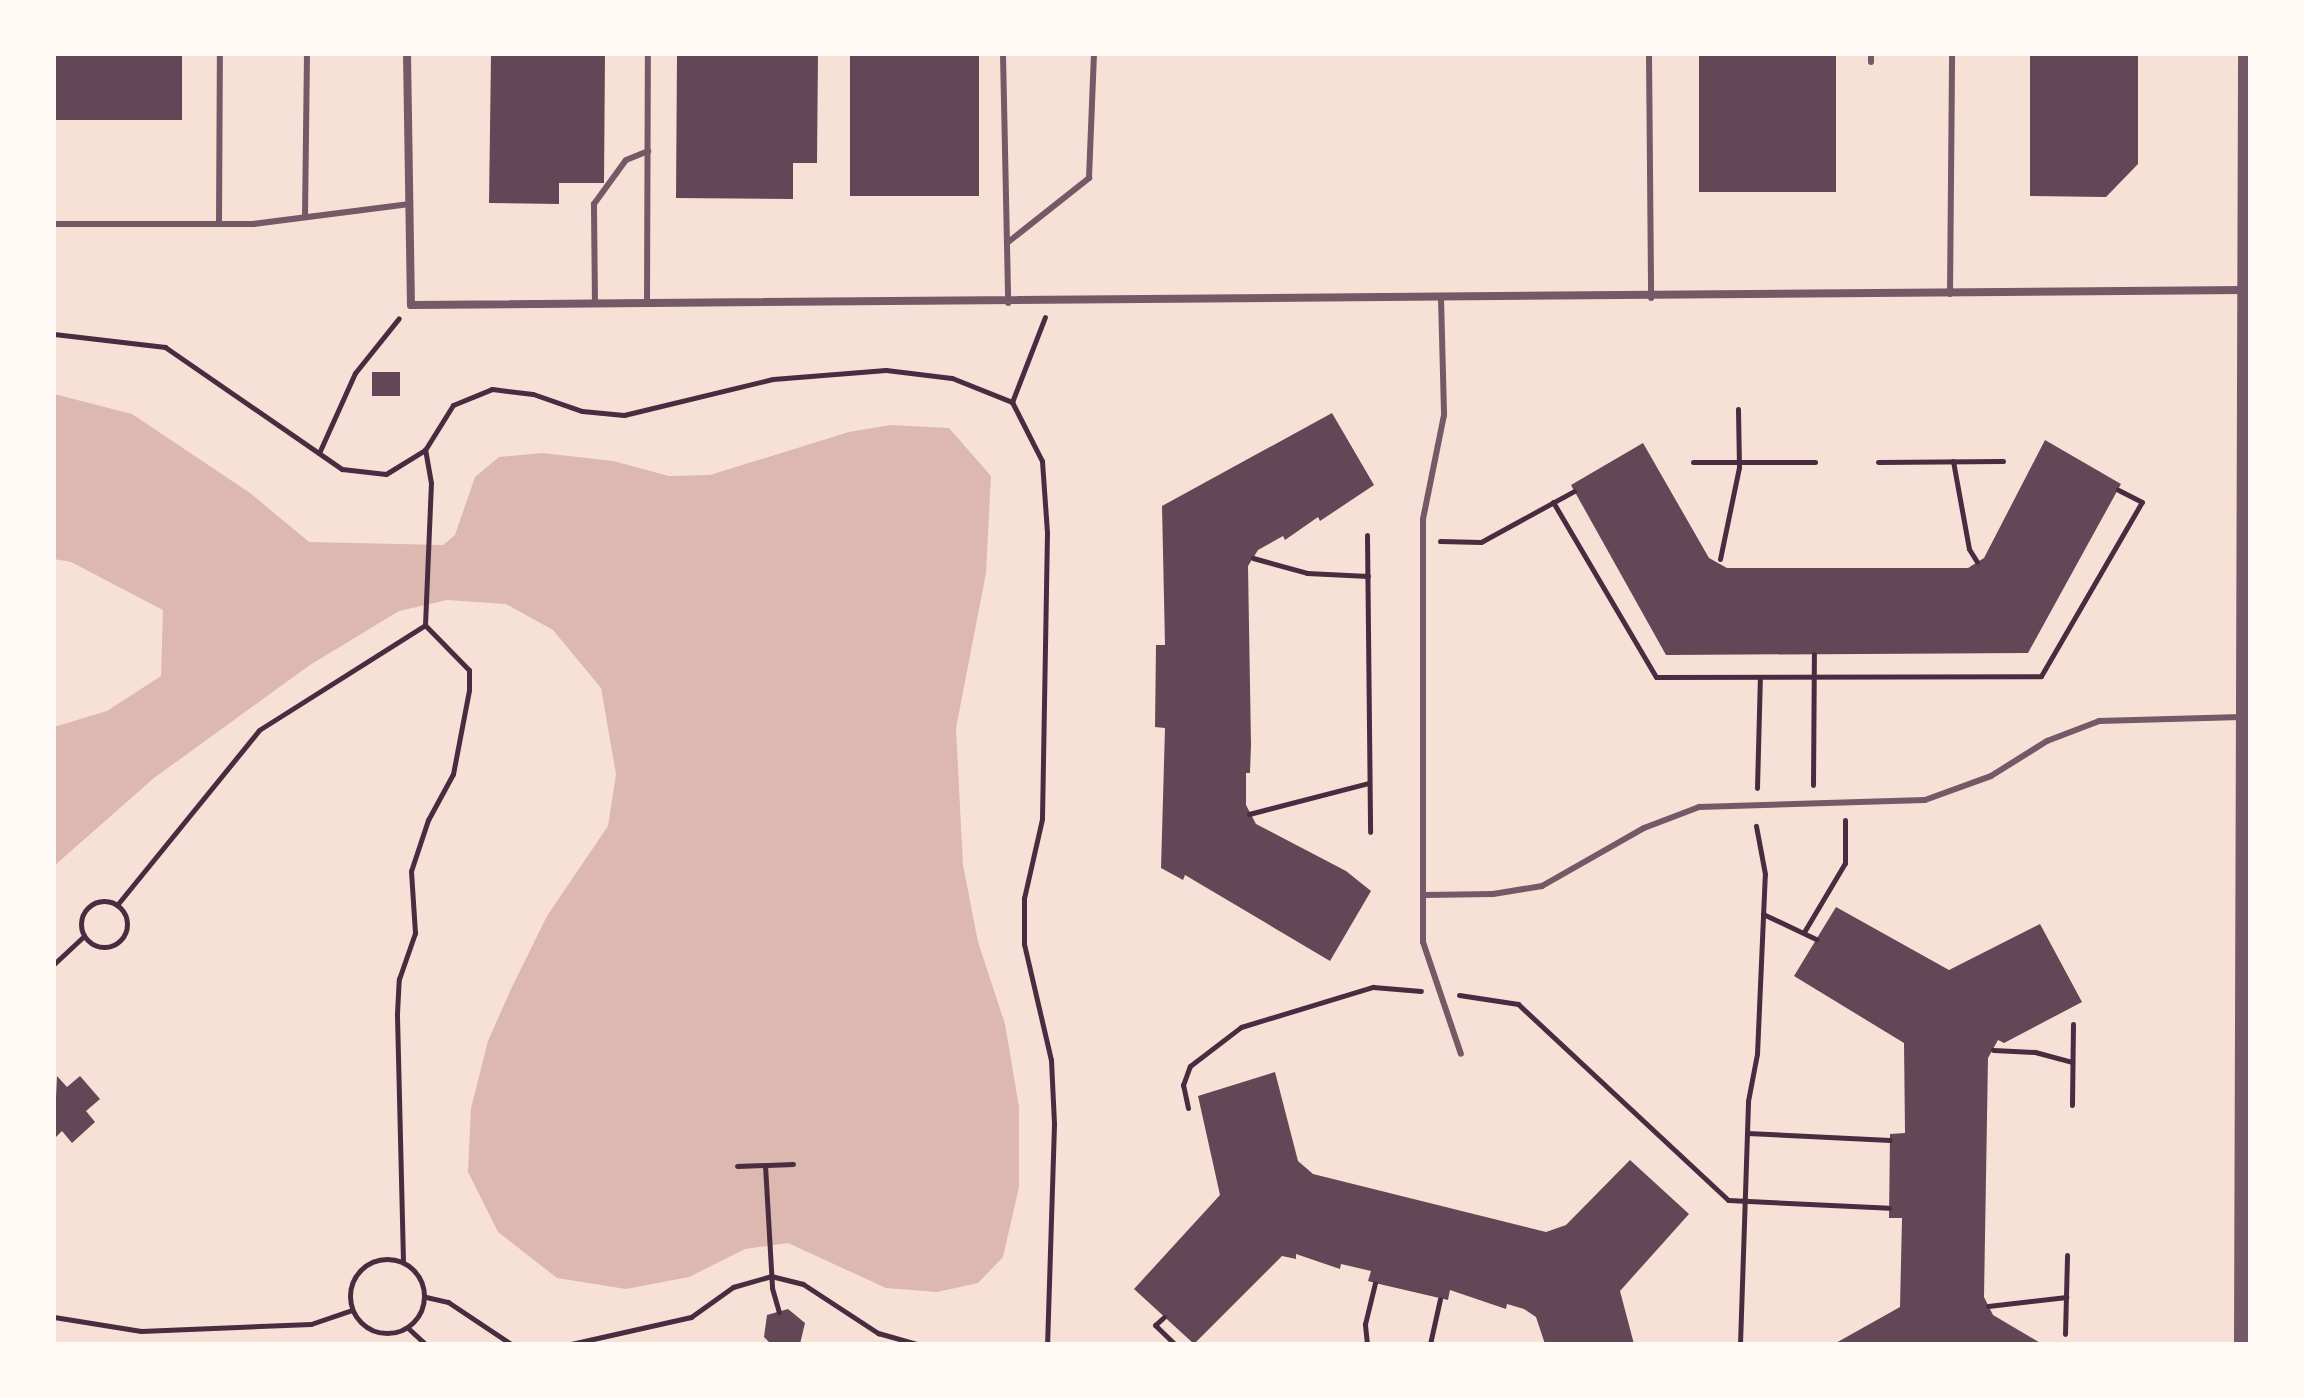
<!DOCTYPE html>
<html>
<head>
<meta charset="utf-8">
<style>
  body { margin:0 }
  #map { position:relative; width:2304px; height:1398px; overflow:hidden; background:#f7e1d7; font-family:"DM Sans",sans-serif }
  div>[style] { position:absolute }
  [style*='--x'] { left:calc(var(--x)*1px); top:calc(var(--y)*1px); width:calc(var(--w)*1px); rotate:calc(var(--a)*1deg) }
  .water>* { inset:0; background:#dcb8b0 }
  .building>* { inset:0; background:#644757; transform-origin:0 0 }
  .path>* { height:5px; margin:-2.5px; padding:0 2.5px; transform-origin:2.5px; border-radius:2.5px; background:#4a2c40 }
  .path>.ring { margin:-2.5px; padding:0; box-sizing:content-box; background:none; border:5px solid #4a2c40; border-radius:50% }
  .service>* { height:6px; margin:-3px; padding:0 3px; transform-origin:3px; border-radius:3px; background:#755966 }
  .minor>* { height:8px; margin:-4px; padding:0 4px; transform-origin:4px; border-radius:4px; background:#755966 }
  .tertiary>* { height:14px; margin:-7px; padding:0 7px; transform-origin:7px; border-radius:7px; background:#755966 }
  span { translate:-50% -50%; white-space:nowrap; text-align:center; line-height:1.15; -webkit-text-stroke:7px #fffaf5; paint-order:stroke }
  .frame { position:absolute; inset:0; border:56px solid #fffaf5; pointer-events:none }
</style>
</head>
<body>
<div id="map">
  <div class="water">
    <i style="clip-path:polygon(54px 394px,132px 414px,250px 493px,309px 542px,443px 545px,455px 535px,475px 477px,499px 457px,542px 453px,613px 461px,669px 476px,710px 475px,849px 432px,891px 425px,949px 428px,991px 476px,986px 573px,956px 728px,963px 865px,978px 942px,1005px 1024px,1019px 1107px,1019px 1187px,1003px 1257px,978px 1283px,937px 1292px,886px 1288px,788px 1243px,745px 1249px,689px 1277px,626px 1289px,557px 1278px,498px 1232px,468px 1172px,471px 1108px,488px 1041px,511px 989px,547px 916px,608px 826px,616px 774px,601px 688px,553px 630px,506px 604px,447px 600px,399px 611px,310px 665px,154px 778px,54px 866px,54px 727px,107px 711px,161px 676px,163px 610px,71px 562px,54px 559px)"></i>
  </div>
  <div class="building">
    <i style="left:54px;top:54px;width:128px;height:66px"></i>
    <i style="clip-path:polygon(491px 54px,605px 54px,604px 183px,559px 183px,559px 204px,489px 203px)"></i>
    <i style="clip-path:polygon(677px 54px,818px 54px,817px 163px,793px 163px,793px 199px,676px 198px)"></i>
    <i style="left:850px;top:54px;width:129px;height:142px"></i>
    <i style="left:1699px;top:54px;width:137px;height:138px"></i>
    <i style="clip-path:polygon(2030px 54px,2138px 54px,2138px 164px,2106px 197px,2030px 196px)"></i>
    <i style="left:372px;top:372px;width:28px;height:24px"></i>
    <i style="clip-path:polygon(1332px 413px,1374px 485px,1320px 521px,1318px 517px,1285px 540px,1283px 536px,1258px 550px,1248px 566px,1251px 745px,1250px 773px,1246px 773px,1246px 805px,1256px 824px,1346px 871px,1371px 891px,1330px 961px,1185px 875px,1183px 880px,1161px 868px,1165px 728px,1155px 727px,1156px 645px,1165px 645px,1162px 506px)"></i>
    <i style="clip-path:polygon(2045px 440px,2121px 484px,2028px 653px,1666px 655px,1571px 485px,1643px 443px,1709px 558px,1727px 568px,1968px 568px,1984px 558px)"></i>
    <i style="clip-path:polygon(1836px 907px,1949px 970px,2040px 924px,2082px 1002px,2004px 1043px,1998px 1040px,1988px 1058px,1984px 1297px,1993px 1315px,2042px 1344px,1834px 1344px,1900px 1307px,1902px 1218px,1889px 1218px,1890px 1134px,1905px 1133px,1904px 1043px,1794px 976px)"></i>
    <i style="clip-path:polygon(1275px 1072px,1298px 1161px,1313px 1174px,1546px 1232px,1566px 1225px,1630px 1160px,1689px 1214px,1620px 1291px,1634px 1344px,1545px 1344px,1536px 1317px,1524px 1309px,1507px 1304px,1506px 1309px,1450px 1290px,1448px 1300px,1375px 1283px,1368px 1281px,1371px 1271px,1341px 1264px,1340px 1269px,1296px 1254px,1296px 1259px,1282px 1256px,1194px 1344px,1134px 1289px,1220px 1195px,1198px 1096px)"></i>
    <i style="clip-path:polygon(57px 1076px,67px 1087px,80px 1076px,100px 1099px,86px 1111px,95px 1122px,72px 1143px,62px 1131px,54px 1139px)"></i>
    <i style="clip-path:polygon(788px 1309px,805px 1323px,800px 1344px,771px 1344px,764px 1337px,767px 1315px)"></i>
  </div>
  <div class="path">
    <i style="--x:54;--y:334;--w:112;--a:6.7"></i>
    <i style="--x:165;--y:347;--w:215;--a:34.6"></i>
    <i style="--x:342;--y:469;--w:44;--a:6.5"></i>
    <i style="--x:386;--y:474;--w:46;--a:-31.6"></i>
    <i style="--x:425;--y:450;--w:53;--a:-58.1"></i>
    <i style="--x:453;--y:405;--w:42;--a:-22.3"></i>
    <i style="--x:492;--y:389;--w:41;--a:7"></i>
    <i style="--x:533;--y:394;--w:52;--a:19.1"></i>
    <i style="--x:582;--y:411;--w:42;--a:5.4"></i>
    <i style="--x:624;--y:415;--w:153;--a:-13.6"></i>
    <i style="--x:773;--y:379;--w:113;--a:-4.6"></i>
    <i style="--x:886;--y:370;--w:66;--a:6.9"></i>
    <i style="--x:952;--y:378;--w:65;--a:21.8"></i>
    <i style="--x:1012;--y:402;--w:66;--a:63"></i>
    <i style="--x:1042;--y:461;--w:71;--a:86"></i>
    <i style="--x:1047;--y:532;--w:287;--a:91"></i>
    <i style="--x:1042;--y:819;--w:81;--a:102.8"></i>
    <i style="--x:1024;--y:898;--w:46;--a:90"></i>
    <i style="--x:1024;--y:944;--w:119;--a:76.9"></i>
    <i style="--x:1051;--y:1060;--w:64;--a:87.3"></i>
    <i style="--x:1054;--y:1124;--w:220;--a:91.8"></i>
    <i style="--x:1012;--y:402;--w:91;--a:-68.8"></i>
    <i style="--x:319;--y:453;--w:88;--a:-65.8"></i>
    <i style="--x:355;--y:373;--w:70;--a:-51.3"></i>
    <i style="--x:1953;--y:461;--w:89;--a:79.7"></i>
    <i style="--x:1969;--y:549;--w:15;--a:58"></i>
    <i style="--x:1693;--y:462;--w:122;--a:0"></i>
    <i style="--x:1878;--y:462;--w:125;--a:-0.5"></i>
    <i style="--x:1553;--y:502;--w:203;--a:59.5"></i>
    <i style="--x:1656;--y:677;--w:385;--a:-0.1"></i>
    <i style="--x:2041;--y:676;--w:201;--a:-59.9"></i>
    <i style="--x:2142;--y:502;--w:27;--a:-153"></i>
    <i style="--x:1367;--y:535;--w:297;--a:89.4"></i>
    <i style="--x:1440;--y:541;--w:41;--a:1.4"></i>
    <i style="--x:1481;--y:542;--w:106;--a:-28.7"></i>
    <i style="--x:1253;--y:558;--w:56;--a:15.5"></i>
    <i style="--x:1307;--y:573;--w:61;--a:2.8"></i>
    <i style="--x:1720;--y:559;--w:94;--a:-78.3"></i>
    <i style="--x:1739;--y:467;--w:58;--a:-91"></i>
    <i style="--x:1813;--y:785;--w:131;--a:-89.6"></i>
    <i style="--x:1757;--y:788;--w:111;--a:-88.5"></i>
    <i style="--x:1249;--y:814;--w:124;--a:-14.5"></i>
    <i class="ring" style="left:81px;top:901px;width:41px;height:41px"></i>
    <i style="--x:117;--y:905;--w:225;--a:-50.9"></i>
    <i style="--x:259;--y:730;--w:196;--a:-32.3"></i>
    <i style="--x:425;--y:625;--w:142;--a:-87.6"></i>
    <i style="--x:431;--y:483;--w:34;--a:-100"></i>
    <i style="--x:1763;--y:914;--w:59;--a:25.3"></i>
    <i style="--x:1804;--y:932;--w:80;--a:-59.3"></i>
    <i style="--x:1845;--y:863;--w:43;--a:-90"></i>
    <i style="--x:54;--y:964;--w:41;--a:-43"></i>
    <i style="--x:1459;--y:995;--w:60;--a:8.7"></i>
    <i style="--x:1518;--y:1004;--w:287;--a:43"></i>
    <i style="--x:1728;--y:1200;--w:161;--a:2.8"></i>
    <i style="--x:1993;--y:1050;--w:42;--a:2.7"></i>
    <i style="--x:2035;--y:1052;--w:38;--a:15"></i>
    <i style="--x:2072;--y:1105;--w:81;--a:-89.3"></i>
    <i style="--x:1188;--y:1108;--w:24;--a:-102"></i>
    <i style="--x:1183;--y:1085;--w:20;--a:-70"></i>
    <i style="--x:1190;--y:1066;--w:64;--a:-37.4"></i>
    <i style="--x:1241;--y:1027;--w:138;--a:-16.9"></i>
    <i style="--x:1373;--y:987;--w:48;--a:4.8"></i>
    <i style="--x:1747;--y:1133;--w:143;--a:2.8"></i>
    <i style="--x:765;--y:1165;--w:123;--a:86.7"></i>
    <i style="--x:772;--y:1288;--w:25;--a:74"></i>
    <i style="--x:737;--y:1166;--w:56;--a:-2"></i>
    <i class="ring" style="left:350px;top:1259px;width:69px;height:69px"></i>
    <i style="--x:403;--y:1261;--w:248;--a:-91.4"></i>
    <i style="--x:397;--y:1013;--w:34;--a:-87"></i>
    <i style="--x:399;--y:979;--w:49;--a:-70.8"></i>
    <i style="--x:415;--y:933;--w:62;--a:-93.7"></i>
    <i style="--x:411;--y:871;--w:54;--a:-71.6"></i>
    <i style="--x:428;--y:820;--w:52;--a:-61.5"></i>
    <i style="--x:453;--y:774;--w:86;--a:-79.2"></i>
    <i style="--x:469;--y:690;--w:20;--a:-90"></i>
    <i style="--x:469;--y:670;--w:63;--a:-134.4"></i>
    <i style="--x:426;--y:1297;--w:23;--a:13"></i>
    <i style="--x:448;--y:1302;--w:76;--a:33.7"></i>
    <i style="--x:1988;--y:1306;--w:79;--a:-6.6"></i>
    <i style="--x:54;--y:1317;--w:88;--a:9.1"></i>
    <i style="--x:141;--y:1331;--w:170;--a:-2.4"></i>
    <i style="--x:311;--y:1324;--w:43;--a:-18.9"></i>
    <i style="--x:1164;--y:1317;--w:12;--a:138"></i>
    <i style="--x:1155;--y:1325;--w:28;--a:44"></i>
    <i style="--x:408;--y:1328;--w:23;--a:43"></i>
    <i style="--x:2065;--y:1334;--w:79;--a:-88.5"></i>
    <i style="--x:571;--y:1344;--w:123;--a:-12.7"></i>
    <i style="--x:691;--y:1317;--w:52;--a:-35.5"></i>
    <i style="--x:733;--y:1287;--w:40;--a:-16"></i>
    <i style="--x:771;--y:1276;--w:33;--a:14"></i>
    <i style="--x:803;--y:1284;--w:90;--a:33.2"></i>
    <i style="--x:878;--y:1333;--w:41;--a:15.8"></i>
    <i style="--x:1367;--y:1344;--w:20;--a:-96"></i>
    <i style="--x:1365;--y:1324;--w:42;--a:-76.3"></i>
    <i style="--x:1430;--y:1344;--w:46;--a:-77.5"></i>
    <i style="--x:1740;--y:1344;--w:243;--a:-88.1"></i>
    <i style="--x:1748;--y:1101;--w:48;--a:-79.2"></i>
    <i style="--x:1757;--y:1054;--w:180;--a:-87.5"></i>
    <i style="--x:1765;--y:874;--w:49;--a:-100.6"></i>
  </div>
  <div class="service">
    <i style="--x:1003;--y:54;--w:249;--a:88.8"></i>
    <i style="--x:1649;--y:54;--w:244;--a:89.5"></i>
    <i style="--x:1871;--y:54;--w:8;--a:90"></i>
    <i style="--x:305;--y:217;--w:163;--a:-89.3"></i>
    <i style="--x:54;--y:224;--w:199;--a:0"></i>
    <i style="--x:253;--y:224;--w:158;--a:-7.3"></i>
    <i style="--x:219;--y:224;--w:170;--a:-89.7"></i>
    <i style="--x:1007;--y:243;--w:105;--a:-38.4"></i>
    <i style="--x:1089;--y:178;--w:124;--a:-87.7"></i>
    <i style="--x:1950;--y:294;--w:240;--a:-89.5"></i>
    <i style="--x:1441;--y:298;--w:117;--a:88.5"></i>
    <i style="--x:1444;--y:415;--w:106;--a:101.4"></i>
    <i style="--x:1423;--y:519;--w:423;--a:90"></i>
    <i style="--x:1423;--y:942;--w:118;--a:71.3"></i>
    <i style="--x:595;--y:304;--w:100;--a:-90.6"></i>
    <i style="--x:594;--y:204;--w:54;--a:-54"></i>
    <i style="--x:626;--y:160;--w:24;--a:-22"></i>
    <i style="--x:647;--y:304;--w:250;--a:-89.8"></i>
    <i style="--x:1424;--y:895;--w:69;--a:-0.8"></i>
    <i style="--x:1493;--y:894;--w:50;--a:-9.3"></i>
    <i style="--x:1542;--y:886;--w:117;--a:-29.6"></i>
    <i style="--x:1644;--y:828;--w:59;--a:-20.9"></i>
    <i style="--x:1699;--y:807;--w:226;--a:-1.8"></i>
    <i style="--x:1925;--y:800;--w:70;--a:-20"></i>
    <i style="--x:1991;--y:776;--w:66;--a:-32"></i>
    <i style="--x:2047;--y:741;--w:56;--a:-21"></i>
    <i style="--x:2099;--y:721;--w:142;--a:-1.6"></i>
  </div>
  <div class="minor">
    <i style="--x:407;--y:54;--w:251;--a:89.1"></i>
    <i style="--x:411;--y:305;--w:1833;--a:-0.47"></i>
  </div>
  <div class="tertiary">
    <i style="--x:2241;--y:1344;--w:1290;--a:-89.82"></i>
  </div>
  <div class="frame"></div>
</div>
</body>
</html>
